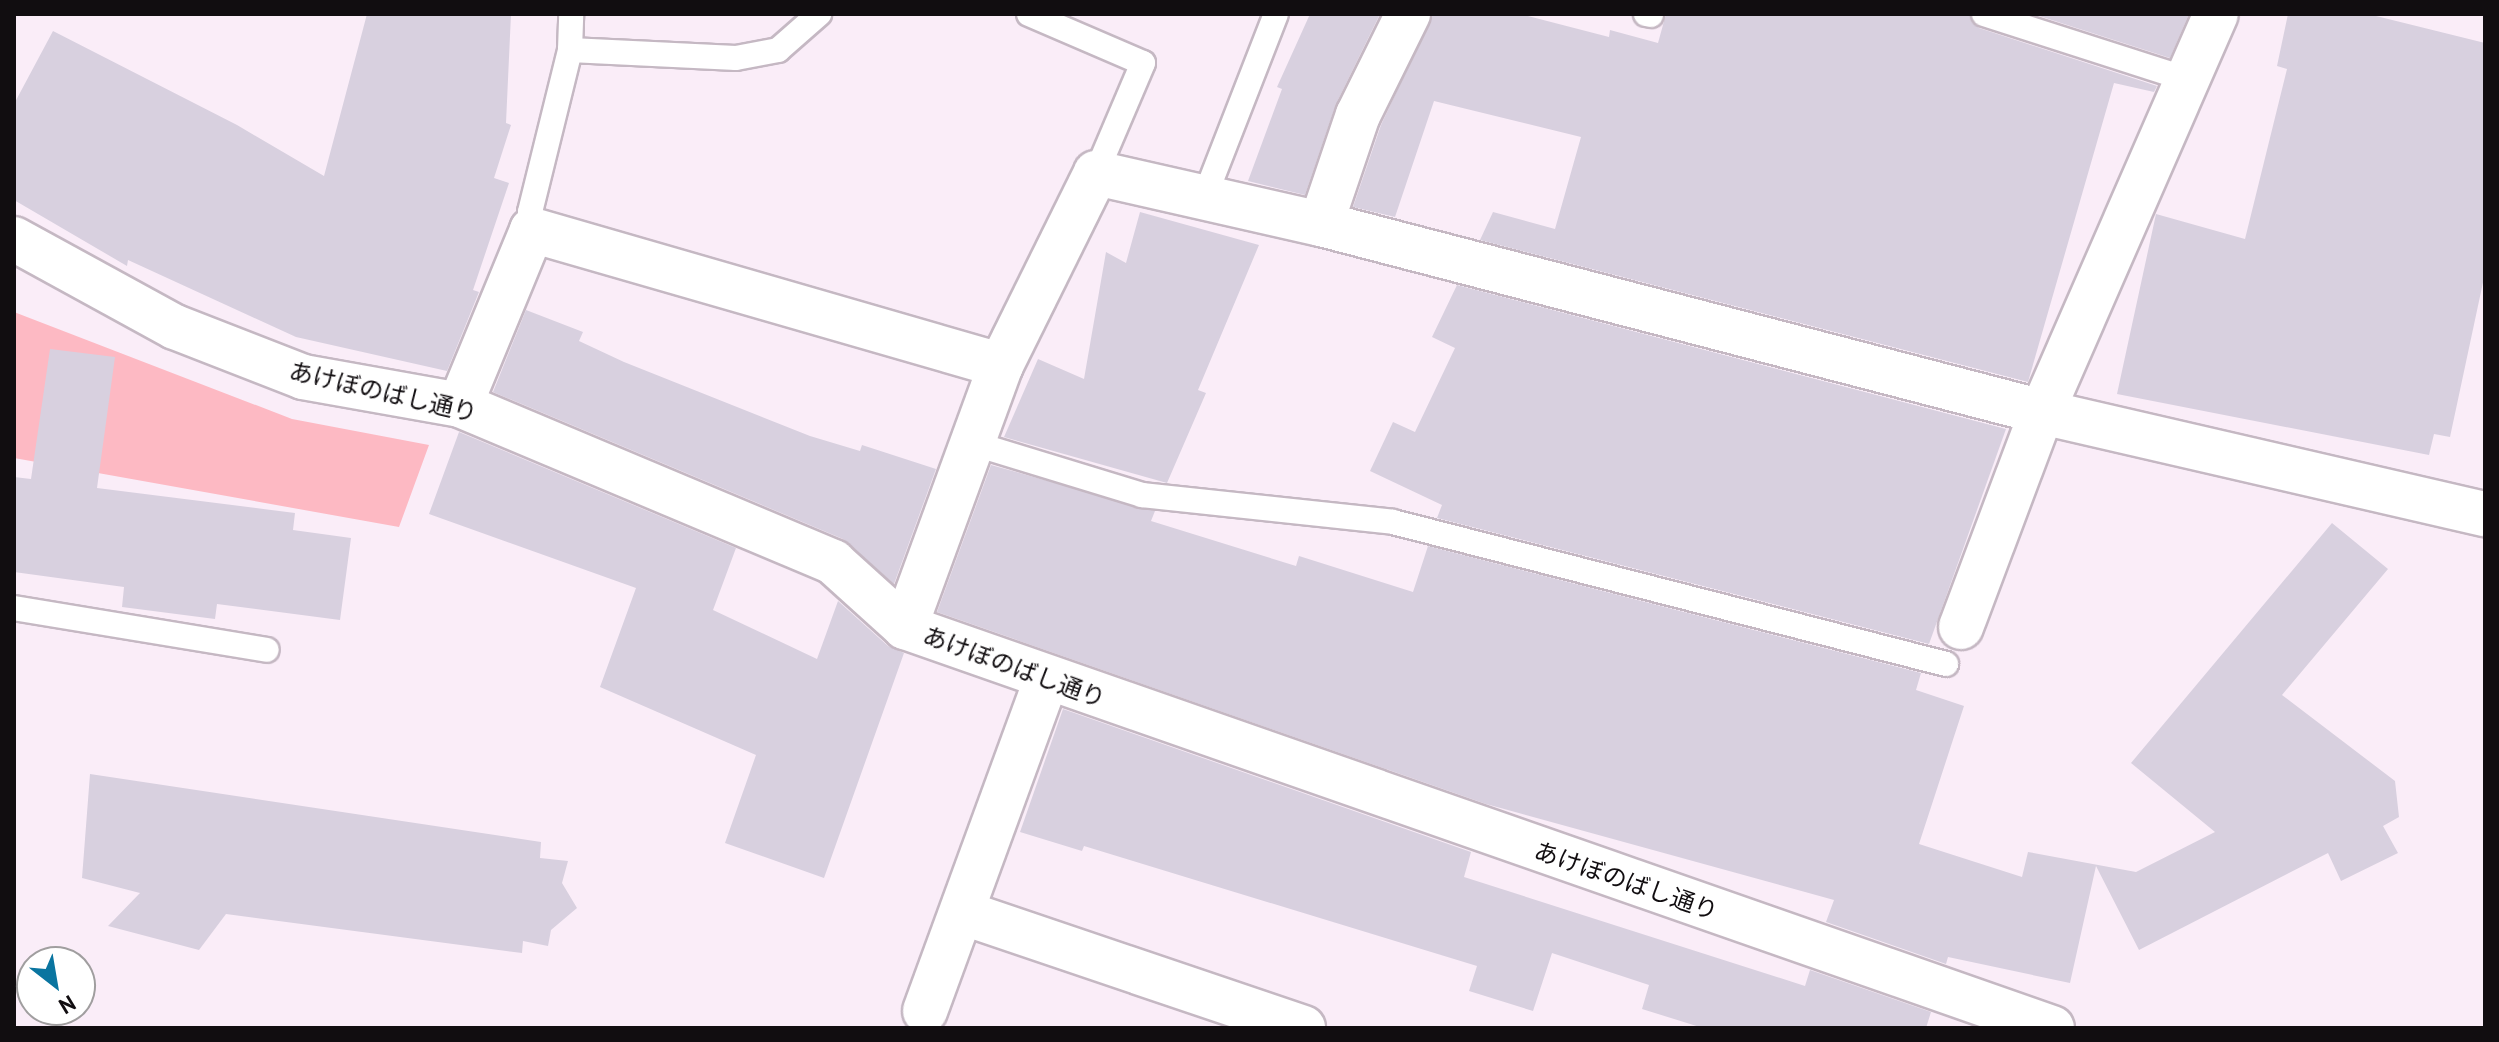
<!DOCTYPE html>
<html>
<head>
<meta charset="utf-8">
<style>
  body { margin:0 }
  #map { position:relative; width:2499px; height:1042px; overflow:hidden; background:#faedf8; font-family:"PT Sans","Noto Sans JP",sans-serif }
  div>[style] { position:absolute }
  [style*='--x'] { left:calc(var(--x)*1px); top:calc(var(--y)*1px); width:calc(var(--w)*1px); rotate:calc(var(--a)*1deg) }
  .green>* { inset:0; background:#fdb9c3 }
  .building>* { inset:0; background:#d8d0df }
  .roads { filter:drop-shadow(2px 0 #c5b8c3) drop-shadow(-2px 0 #c5b8c3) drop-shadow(0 2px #c5b8c3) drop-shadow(0 -2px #c5b8c3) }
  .lane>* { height:24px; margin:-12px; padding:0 12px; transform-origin:12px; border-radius:12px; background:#fff }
  .street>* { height:44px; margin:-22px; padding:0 22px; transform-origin:22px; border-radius:22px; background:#fff }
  span { translate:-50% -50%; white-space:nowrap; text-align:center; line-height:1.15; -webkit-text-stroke:8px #fff; paint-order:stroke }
  .street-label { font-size:24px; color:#110d10 }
  .frame { position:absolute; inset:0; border:16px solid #110d10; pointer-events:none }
  .north { position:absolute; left:16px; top:946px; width:80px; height:80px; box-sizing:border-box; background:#fff; border:2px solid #a09e9f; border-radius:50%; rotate:149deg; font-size:22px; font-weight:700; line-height:32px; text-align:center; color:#110d10 }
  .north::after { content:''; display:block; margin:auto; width:28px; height:36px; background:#0a75a0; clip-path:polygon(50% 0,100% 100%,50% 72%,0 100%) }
</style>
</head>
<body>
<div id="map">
  <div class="green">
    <i style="clip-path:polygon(14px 312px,292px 419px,429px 445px,399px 527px,14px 458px)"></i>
  </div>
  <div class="building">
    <i style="clip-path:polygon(367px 14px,511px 14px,506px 123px,511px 125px,494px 178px,509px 183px,473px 290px,479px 292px,447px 371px,296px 337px,128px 260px,127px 266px,14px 200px,14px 104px,53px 31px,237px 125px,324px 176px)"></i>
    <i style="clip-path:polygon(1310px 14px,1380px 14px,1336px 104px,1305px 195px,1248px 181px,1282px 89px,1277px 87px)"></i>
    <i style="clip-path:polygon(1433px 14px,1520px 14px,1609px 37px,1610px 30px,1658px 43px,1666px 14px,1969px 14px,1979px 28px,2157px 86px,2154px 92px,2114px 83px,2028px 382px,1480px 240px,1493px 212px,1555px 229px,1581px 137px,1434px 101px,1395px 217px,1353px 207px,1381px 125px)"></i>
    <i style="clip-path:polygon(2033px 14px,2189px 14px,2170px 58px)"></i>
    <i style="clip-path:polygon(2288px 14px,2368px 14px,2485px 43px,2485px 273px,2450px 437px,2434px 434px,2429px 455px,2117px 394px,2156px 214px,2245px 239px,2287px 69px,2277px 66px)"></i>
    <i style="clip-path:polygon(1140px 212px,1259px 245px,1198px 390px,1206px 393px,1167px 483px,1004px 437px,1038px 359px,1084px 379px,1106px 252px,1126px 263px)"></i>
    <i style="clip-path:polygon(1457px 285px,2006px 429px,1929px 644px,1437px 518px,1442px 505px,1370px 471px,1393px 422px,1415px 432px,1455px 348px,1432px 337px)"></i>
    <i style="clip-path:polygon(526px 310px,583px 332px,579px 341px,624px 362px,810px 436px,860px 451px,862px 445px,936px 469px,894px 584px,843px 539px,493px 392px)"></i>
    <i style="clip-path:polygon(50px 349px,115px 357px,97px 488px,295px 513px,293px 530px,351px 538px,340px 620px,217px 604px,215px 619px,122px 607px,124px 587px,14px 572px,14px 477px,31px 479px)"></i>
    <i style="clip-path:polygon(459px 432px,736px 548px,713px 610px,817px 659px,838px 601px,888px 646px,904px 653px,824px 878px,725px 843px,756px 755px,600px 687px,636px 588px,429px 514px)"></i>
    <i style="clip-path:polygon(991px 465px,1155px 511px,1151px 521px,1296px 566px,1299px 556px,1413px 592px,1428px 546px,1921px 673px,1916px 690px,1964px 706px,1919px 844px,2022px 877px,2028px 852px,2136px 872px,2215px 832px,2131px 763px,2332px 523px,2388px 569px,2282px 695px,2395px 781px,2399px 817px,2383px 826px,2398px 853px,2341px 881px,2328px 853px,2139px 950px,2096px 866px,2070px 983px,1948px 957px,1946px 964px,1826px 922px,1834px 900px,1486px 804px,937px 612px)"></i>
    <i style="clip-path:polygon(1063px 709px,1471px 852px,1464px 877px,1805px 986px,1810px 970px,1931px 1012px,1926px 1028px,1703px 1028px,1642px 1009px,1649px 985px,1552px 953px,1533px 1011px,1469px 991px,1477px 966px,1084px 846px,1082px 851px,1020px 832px)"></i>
    <i style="clip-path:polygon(90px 774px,541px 842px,540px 858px,568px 861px,562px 883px,577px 908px,551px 930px,548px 946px,523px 941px,522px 953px,226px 914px,199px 950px,108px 926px,140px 893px,82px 878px)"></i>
  </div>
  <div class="roads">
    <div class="lane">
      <i style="--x:1029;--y:14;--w:124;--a:23.3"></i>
      <i style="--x:1143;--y:63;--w:120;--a:113.1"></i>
      <i style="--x:1646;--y:14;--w:5;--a:11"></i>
      <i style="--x:1984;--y:14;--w:212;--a:17.8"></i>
      <i style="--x:570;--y:50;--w:166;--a:2.8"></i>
      <i style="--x:736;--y:58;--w:43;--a:-10.8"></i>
      <i style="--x:778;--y:50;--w:55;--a:-41.3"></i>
      <i style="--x:1205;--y:196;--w:195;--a:-68.7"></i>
      <i style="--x:532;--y:230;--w:18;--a:-96"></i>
      <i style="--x:530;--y:212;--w:167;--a:-76.1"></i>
      <i style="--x:570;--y:50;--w:36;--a:-88"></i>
      <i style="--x:972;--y:443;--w:178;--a:17"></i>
      <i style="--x:1142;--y:495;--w:252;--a:6.1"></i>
      <i style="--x:1393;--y:522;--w:571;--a:14.4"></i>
      <i style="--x:14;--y:608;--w:256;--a:9.4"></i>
    </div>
    <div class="street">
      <i style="--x:1321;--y:224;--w:115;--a:-71.3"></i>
      <i style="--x:1358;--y:115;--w:113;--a:-63.7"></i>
      <i style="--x:14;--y:239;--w:183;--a:28.7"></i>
      <i style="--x:175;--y:327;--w:137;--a:21.3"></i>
      <i style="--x:303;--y:377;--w:159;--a:10.1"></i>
      <i style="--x:460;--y:405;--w:405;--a:22.8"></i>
      <i style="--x:833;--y:562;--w:97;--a:42.1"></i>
      <i style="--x:905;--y:627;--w:1215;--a:19.27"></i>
      <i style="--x:460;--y:405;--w:189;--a:-67.6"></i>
      <i style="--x:532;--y:230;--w:488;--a:16.1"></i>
      <i style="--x:1001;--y:365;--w:214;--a:-63.7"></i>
      <i style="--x:1096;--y:173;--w:231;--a:12.8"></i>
      <i style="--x:1321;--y:224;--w:745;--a:14.61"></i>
      <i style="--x:2042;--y:412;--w:455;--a:13"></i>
      <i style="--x:905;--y:627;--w:279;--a:-69.9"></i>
      <i style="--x:1961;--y:627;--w:230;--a:-69.4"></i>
      <i style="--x:2042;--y:412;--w:434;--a:-66.4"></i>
      <i style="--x:964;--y:913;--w:358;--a:18.7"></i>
      <i style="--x:925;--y:1011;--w:351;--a:-69.9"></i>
    </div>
  </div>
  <div class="street-label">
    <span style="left:383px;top:392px;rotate:13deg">あけぼのばし通り</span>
    <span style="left:1014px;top:667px;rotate:20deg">あけぼのばし通り</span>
    <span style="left:1626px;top:881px;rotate:19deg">あけぼのばし通り</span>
  </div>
  <div class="frame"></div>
  <div class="north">N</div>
</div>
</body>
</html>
